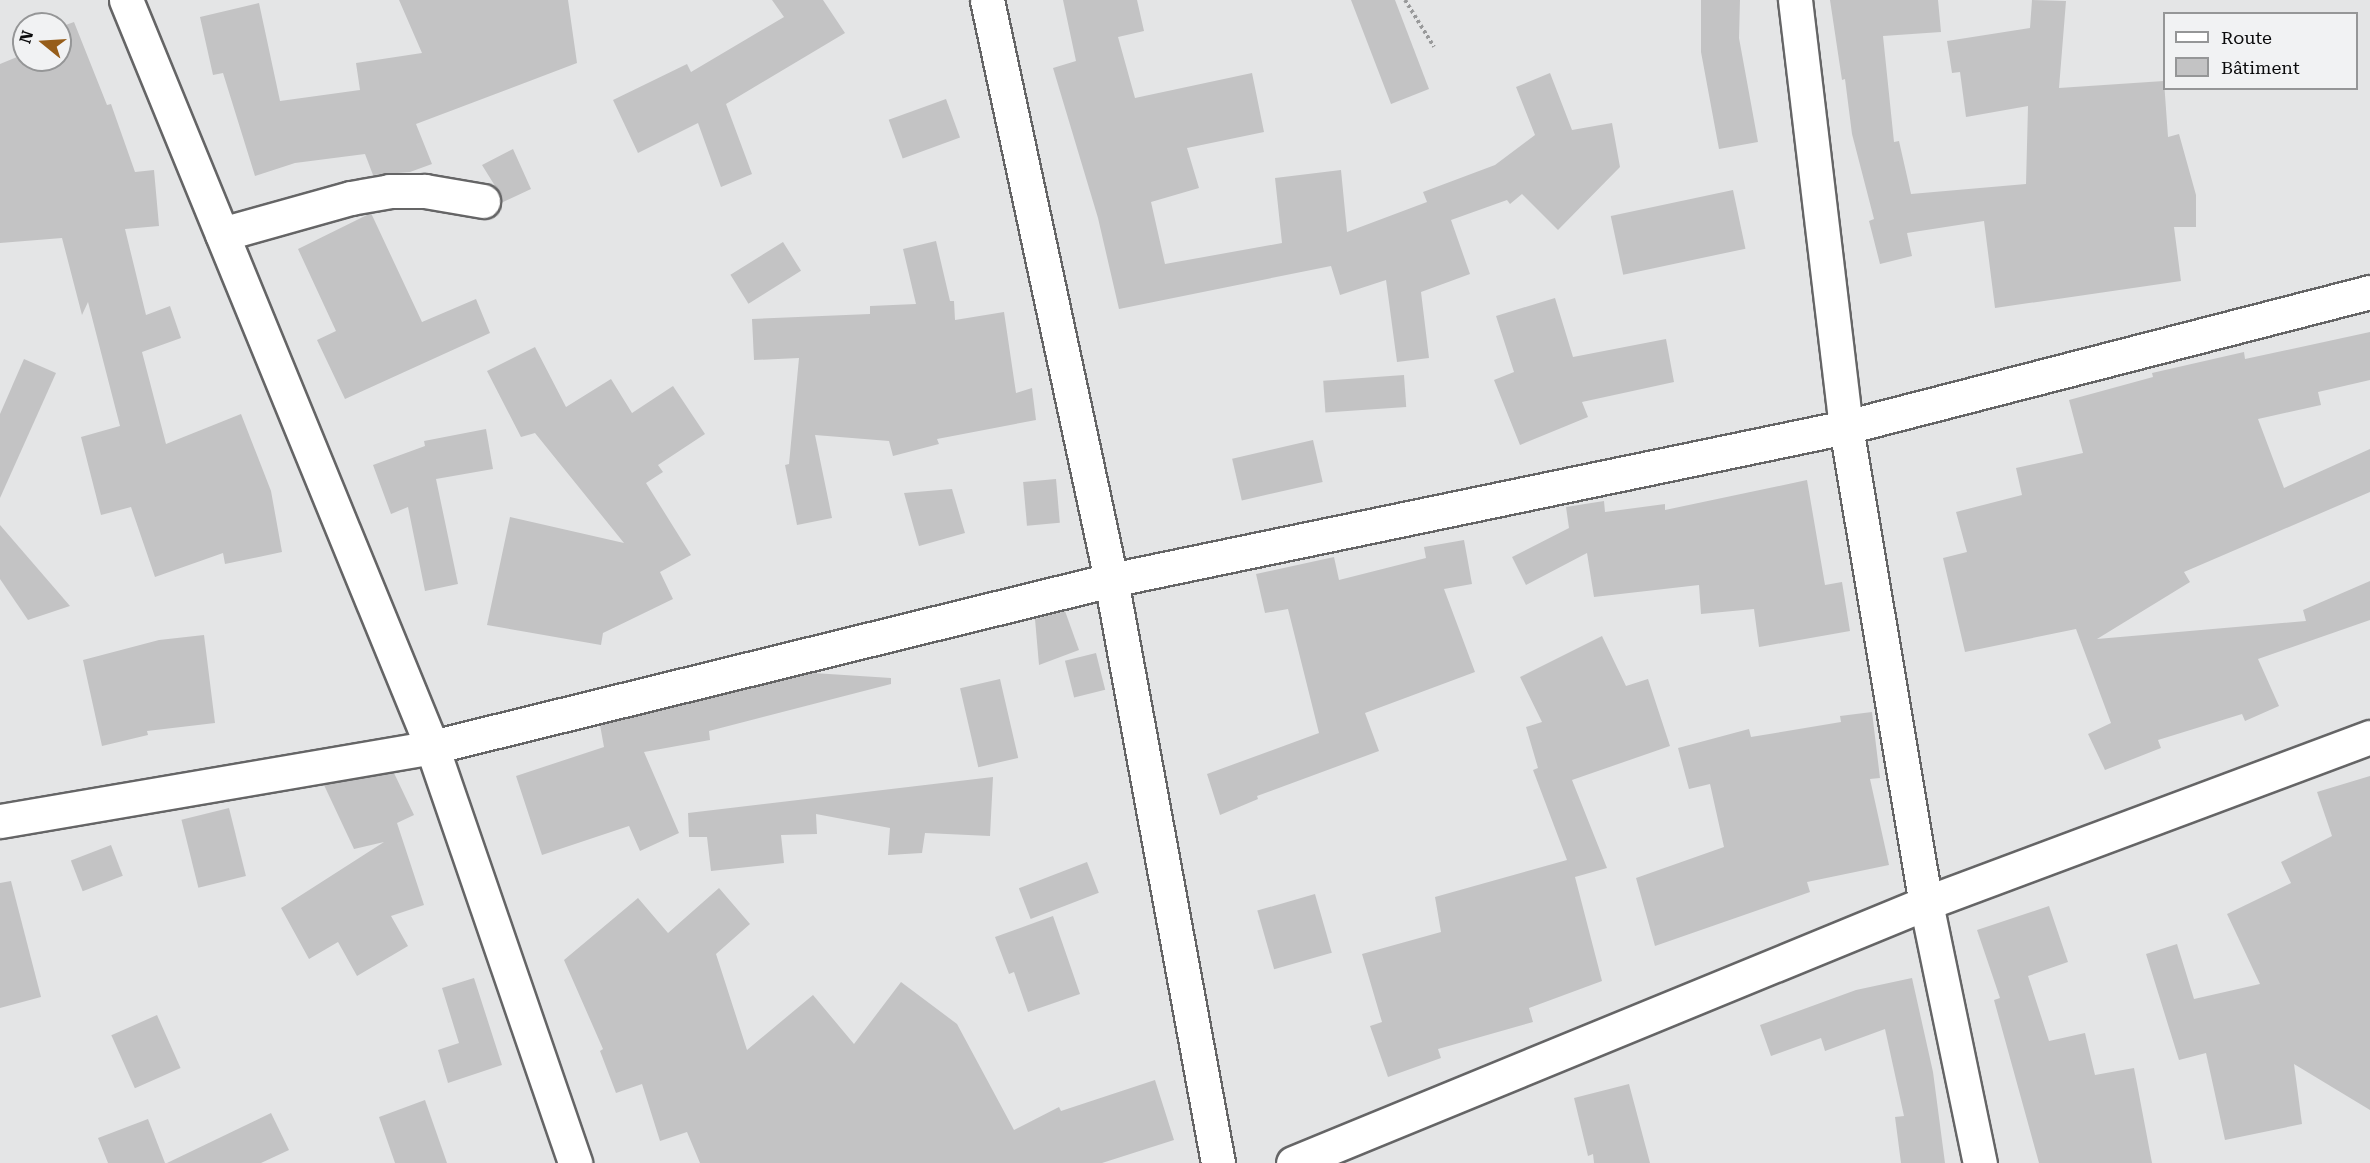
<!DOCTYPE html>
<html>
<head>
<meta charset="utf-8">
<style>
  body { margin:0 }
  #map { position:relative; width:2370px; height:1163px; overflow:hidden; background:#e4e5e6; font-family:"Roboto Serif",serif }
  div>[style] { position:absolute }
  [style*='--x'] { left:calc(var(--x)*1px); top:calc(var(--y)*1px); width:calc(var(--w)*1px); rotate:calc(var(--a)*1deg) }
  .building>* { inset:0; background:#c3c3c4; transform-origin:0 0 }
  .path>* { height:4px; margin-top:-2px; transform-origin:0; background:repeating-linear-gradient(90deg,#98999a 0 3px,transparent 0 6px) }
  .roads { filter:drop-shadow(2px 0 #656566) drop-shadow(-2px 0 #656566) drop-shadow(0 2px #656566) drop-shadow(0 -2px #656566) }
  .minor>* { height:33px; margin:-16.5px; padding:0 16.5px; transform-origin:16.5px; border-radius:16.5px; background:#fff }
  span { translate:-50% -50%; white-space:nowrap; text-align:center; line-height:1.15; -webkit-text-stroke:4.5px #f1f2f3; paint-order:stroke }
  .legend { position:absolute; left:2163px; top:12px; width:195px; height:78px; box-sizing:border-box; background:#f1f2f3; border:2px solid #959697; margin:0; padding:8px 10px; list-style:none; font-size:18px; color:#0b0b0c }
  .legend li { display:flex; align-items:center; gap:12px; height:30px }
  .legend b { width:30px; border:2px solid #959697 }
  .north { position:absolute; left:12px; top:12px; width:60px; height:60px; box-sizing:border-box; background:#f1f2f3; border:2px solid #959697; border-radius:50%; rotate:288deg; font-size:16px; font-weight:700; line-height:24px; text-align:center; color:#0b0b0c }
  .north::after { content:''; display:block; margin:auto; width:21px; height:27px; background:#965d19; clip-path:polygon(50% 0,100% 100%,50% 72%,0 100%) }
</style>
</head>
<body>
<div id="map">
  <div class="building">
    <i style="clip-path:polygon(399px 0,568px 0,577px 63px,416px 124px,432px 164px,410px 172px,373px 175px,365px 154px,295px 163px,255px 176px,223px 73px,213px 75px,200px 17px,259px 3px,280px 101px,360px 90px,356px 63px,422px 53px)"></i>
    <i style="clip-path:polygon(772px 0,823px 0,845px 33px,726px 104px,752px 174px,721px 187px,698px 123px,638px 153px,613px 100px,687px 64px,691px 72px,784px 17px)"></i>
    <i style="clip-path:polygon(1063px 0,1137px 0,1144px 31px,1118px 37px,1135px 98px,1252px 73px,1264px 132px,1187px 148px,1199px 188px,1151px 202px,1165px 264px,1282px 243px,1275px 178px,1341px 170px,1347px 232px,1427px 202px,1423px 192px,1495px 165px,1535px 135px,1516px 87px,1550px 73px,1572px 130px,1612px 123px,1620px 167px,1558px 230px,1522px 194px,1510px 204px,1507px 200px,1451px 220px,1470px 274px,1421px 292px,1429px 358px,1397px 362px,1386px 280px,1340px 295px,1331px 266px,1119px 309px,1098px 218px,1053px 68px,1076px 61px)"></i>
    <i style="clip-path:polygon(1351px 0,1395px 0,1429px 89px,1391px 104px)"></i>
    <i style="clip-path:polygon(1701px 0,1740px 0,1739px 38px,1758px 142px,1719px 149px,1701px 52px)"></i>
    <i style="clip-path:polygon(1830px 0,1938px 0,1941px 32px,1883px 36px,1894px 142px,1899px 141px,1911px 194px,2026px 184px,2028px 106px,1966px 117px,1960px 72px,1952px 73px,1947px 41px,2030px 28px,2032px 0,2066px 1px,2059px 88px,2164px 81px,2168px 137px,2179px 134px,2196px 195px,2196px 227px,2174px 227px,2181px 281px,1995px 308px,1984px 221px,1907px 233px,1912px 256px,1880px 264px,1869px 221px,1874px 219px,1852px 134px,1845px 79px,1842px 80px)"></i>
    <i style="clip-path:polygon(74px 22px,107px 105px,111px 104px,135px 172px,154px 170px,159px 226px,125px 229px,146px 315px,170px 306px,181px 338px,142px 352px,166px 444px,241px 414px,271px 491px,282px 552px,225px 564px,223px 553px,155px 577px,131px 507px,101px 515px,81px 437px,120px 426px,88px 302px,82px 315px,62px 238px,0 243px,0 64px,17px 57px,13px 47px,24px 42px,24px 60px,60px 60px,60px 27px)"></i>
    <i style="left:946px;top:99px;width:41px;height:61px;rotate:70deg"></i>
    <i style="clip-path:polygon(513px 149px,531px 189px,501px 203px,500px 194px,482px 165px)"></i>
    <i style="left:1733px;top:190px;width:60px;height:125px;rotate:78deg"></i>
    <i style="clip-path:polygon(371px 213px,422px 322px,476px 299px,490px 333px,345px 399px,317px 340px,336px 331px,298px 249px)"></i>
    <i style="clip-path:polygon(936px 241px,950px 301px,954px 301px,955px 320px,1004px 312px,1016px 393px,1032px 388px,1036px 420px,937px 439px,939px 444px,893px 456px,889px 441px,815px 435px,832px 518px,797px 525px,785px 465px,789px 464px,799px 358px,754px 360px,752px 319px,870px 314px,870px 306px,916px 304px,903px 249px)"></i>
    <i style="left:783px;top:242px;width:34px;height:62px;rotate:58deg"></i>
    <i style="clip-path:polygon(1555px 298px,1573px 357px,1666px 339px,1674px 382px,1582px 402px,1588px 417px,1520px 445px,1494px 380px,1514px 372px,1496px 316px)"></i>
    <i style="clip-path:polygon(2370px 332px,2370px 380px,2318px 392px,2321px 405px,2258px 419px,2284px 488px,2370px 449px,2370px 492px,2184px 572px,2190px 582px,2097px 639px,2306px 621px,2303px 610px,2370px 581px,2370px 620px,2258px 659px,2279px 706px,2245px 721px,2242px 714px,2158px 740px,2161px 748px,2105px 770px,2088px 734px,2111px 723px,2076px 629px,1965px 652px,1943px 558px,1967px 552px,1956px 512px,2022px 495px,2016px 468px,2083px 453px,2069px 400px,2153px 377px,2152px 373px,2244px 352px,2245px 359px)"></i>
    <i style="clip-path:polygon(535px 347px,566px 407px,611px 379px,632px 413px,673px 386px,705px 434px,658px 465px,663px 472px,646px 483px,691px 555px,660px 572px,673px 599px,603px 633px,601px 645px,487px 625px,510px 517px,624px 543px,535px 433px,521px 437px,487px 371px)"></i>
    <i style="clip-path:polygon(24px 359px,56px 373px,0 498px,0 414px)"></i>
    <i style="left:1404px;top:375px;width:32px;height:81px;rotate:86deg"></i>
    <i style="clip-path:polygon(486px 429px,493px 469px,436px 479px,458px 584px,425px 591px,408px 507px,391px 514px,373px 465px,425px 446px,424px 441px)"></i>
    <i style="left:1313px;top:440px;width:43px;height:83px;rotate:77deg"></i>
    <i style="left:1056px;top:479px;width:44px;height:33px;rotate:85deg"></i>
    <i style="clip-path:polygon(1807px 480px,1825px 585px,1842px 582px,1850px 631px,1759px 647px,1754px 609px,1701px 614px,1699px 585px,1594px 597px,1587px 553px,1526px 585px,1512px 557px,1569px 528px,1566px 507px,1604px 501px,1605px 512px,1665px 504px,1665px 510px)"></i>
    <i style="clip-path:polygon(952px 489px,965px 533px,919px 546px,904px 493px)"></i>
    <i style="clip-path:polygon(0 525px,70px 606px,28px 620px,0 579px)"></i>
    <i style="clip-path:polygon(1464px 540px,1472px 584px,1444px 589px,1475px 672px,1365px 713px,1379px 751px,1257px 796px,1258px 799px,1220px 815px,1207px 774px,1319px 733px,1288px 609px,1265px 613px,1256px 574px,1334px 557px,1339px 580px,1426px 558px,1424px 547px)"></i>
    <i style="clip-path:polygon(1065px 611px,1079px 650px,1039px 665px,1035px 619px)"></i>
    <i style="clip-path:polygon(204px 635px,215px 723px,147px 731px,148px 735px,102px 746px,83px 660px,159px 640px)"></i>
    <i style="clip-path:polygon(1602px 636px,1626px 686px,1648px 679px,1670px 746px,1572px 780px,1607px 868px,1575px 877px,1602px 981px,1529px 1008px,1533px 1022px,1438px 1049px,1441px 1058px,1388px 1077px,1370px 1026px,1382px 1022px,1362px 954px,1441px 932px,1435px 897px,1567px 860px,1533px 770px,1538px 768px,1526px 727px,1542px 722px,1520px 677px)"></i>
    <i style="left:1096px;top:653px;width:38px;height:32px;rotate:76deg"></i>
    <i style="clip-path:polygon(813px 673px,891px 678px,891px 684px,709px 731px,710px 740px,644px 752px,679px 833px,640px 851px,629px 826px,542px 855px,516px 776px,604px 747px,600px 725px)"></i>
    <i style="left:1000px;top:679px;width:81px;height:41px;rotate:77deg"></i>
    <i style="clip-path:polygon(1872px 712px,1880px 778px,1870px 779px,1889px 865px,1807px 882px,1810px 892px,1655px 946px,1636px 878px,1724px 847px,1710px 784px,1689px 789px,1678px 748px,1749px 729px,1751px 737px,1841px 722px,1840px 716px)"></i>
    <i style="clip-path:polygon(394px 773px,414px 815px,397px 823px,424px 905px,391px 916px,408px 946px,357px 976px,338px 942px,309px 959px,281px 908px,384px 842px,354px 849px,324px 785px)"></i>
    <i style="clip-path:polygon(2370px 776px,2370px 1110px,2294px 1064px,2302px 1124px,2225px 1140px,2206px 1053px,2179px 1060px,2146px 954px,2177px 944px,2194px 999px,2260px 984px,2227px 914px,2291px 883px,2281px 862px,2332px 836px,2317px 792px)"></i>
    <i style="clip-path:polygon(993px 777px,990px 836px,925px 833px,922px 853px,888px 855px,890px 828px,816px 814px,817px 834px,781px 835px,784px 863px,711px 871px,707px 837px,689px 837px,688px 813px)"></i>
    <i style="left:229px;top:808px;width:70px;height:49px;rotate:76deg"></i>
    <i style="left:111px;top:845px;width:33px;height:43px;rotate:69deg"></i>
    <i style="left:1087px;top:862px;width:33px;height:73px;rotate:69deg"></i>
    <i style="clip-path:polygon(11px 881px,41px 997px,0 1008px,0 883px)"></i>
    <i style="clip-path:polygon(719px 888px,750px 924px,716px 954px,747px 1050px,813px 995px,854px 1044px,901px 982px,957px 1024px,1014px 1130px,1059px 1107px,1061px 1111px,1155px 1080px,1174px 1140px,1102px 1163px,700px 1163px,687px 1132px,660px 1141px,642px 1084px,616px 1093px,600px 1051px,603px 1049px,564px 960px,638px 898px,668px 933px)"></i>
    <i style="left:1315px;top:894px;width:61px;height:60px;rotate:74deg"></i>
    <i style="clip-path:polygon(2049px 906px,2068px 962px,2028px 976px,2049px 1041px,2085px 1033px,2095px 1075px,2134px 1068px,2152px 1163px,2039px 1163px,1994px 1000px,2000px 998px,1977px 930px)"></i>
    <i style="clip-path:polygon(1053px 916px,1080px 994px,1028px 1012px,1014px 972px,1009px 974px,995px 937px)"></i>
    <i style="clip-path:polygon(474px 978px,502px 1065px,448px 1083px,438px 1050px,459px 1043px,442px 988px)"></i>
    <i style="clip-path:polygon(1912px 978px,1933px 1072px,1945px 1163px,1901px 1163px,1895px 1117px,1904px 1116px,1885px 1029px,1825px 1051px,1821px 1038px,1771px 1056px,1760px 1025px,1856px 990px)"></i>
    <i style="left:157px;top:1015px;width:58px;height:50px;rotate:66deg"></i>
    <i style="clip-path:polygon(1629px 1084px,1650px 1163px,1594px 1163px,1593px 1154px,1588px 1156px,1574px 1098px)"></i>
    <i style="clip-path:polygon(425px 1100px,447px 1163px,395px 1163px,379px 1117px)"></i>
    <i style="clip-path:polygon(271px 1113px,289px 1150px,261px 1163px,167px 1163px)"></i>
    <i style="clip-path:polygon(148px 1119px,165px 1163px,108px 1163px,98px 1138px)"></i>
  </div>
  <div class="path">
    <i style="--x:1405;--y:0;--w:55;--a:58.3"></i>
  </div>
  <div class="roads">
    <div class="minor">
      <i style="--x:126;--y:0;--w:807;--a:67.72"></i>
      <i style="--x:432;--y:747;--w:440;--a:71"></i>
      <i style="--x:987;--y:0;--w:593;--a:77.93"></i>
      <i style="--x:1111;--y:580;--w:593;--a:79.6"></i>
      <i style="--x:1795;--y:0;--w:430;--a:83.2"></i>
      <i style="--x:1846;--y:427;--w:483;--a:80.5"></i>
      <i style="--x:1926;--y:903;--w:266;--a:78.3"></i>
      <i style="--x:222;--y:234;--w:134;--a:-15.6"></i>
      <i style="--x:351;--y:198;--w:39;--a:-10"></i>
      <i style="--x:389;--y:191;--w:36;--a:0"></i>
      <i style="--x:425;--y:191;--w:59;--a:9.8"></i>
      <i style="--x:0;--y:821;--w:438;--a:-9.7"></i>
      <i style="--x:432;--y:747;--w:699;--a:-13.82"></i>
      <i style="--x:1111;--y:580;--w:751;--a:-11.76"></i>
      <i style="--x:1846;--y:427;--w:541;--a:-14.45"></i>
      <i style="--x:1293;--y:1163;--w:684;--a:-22.33"></i>
      <i style="--x:1926;--y:903;--w:474;--a:-20.5"></i>
    </div>
  </div>
  <ul class="legend">
  <li><b style="height:8px;background:#fff"></b>Route</li>
  <li><b style="height:16px;background:#c3c3c4"></b>Bâtiment</li>
  </ul>
  <div class="north">N</div>
</div>
</body>
</html>
